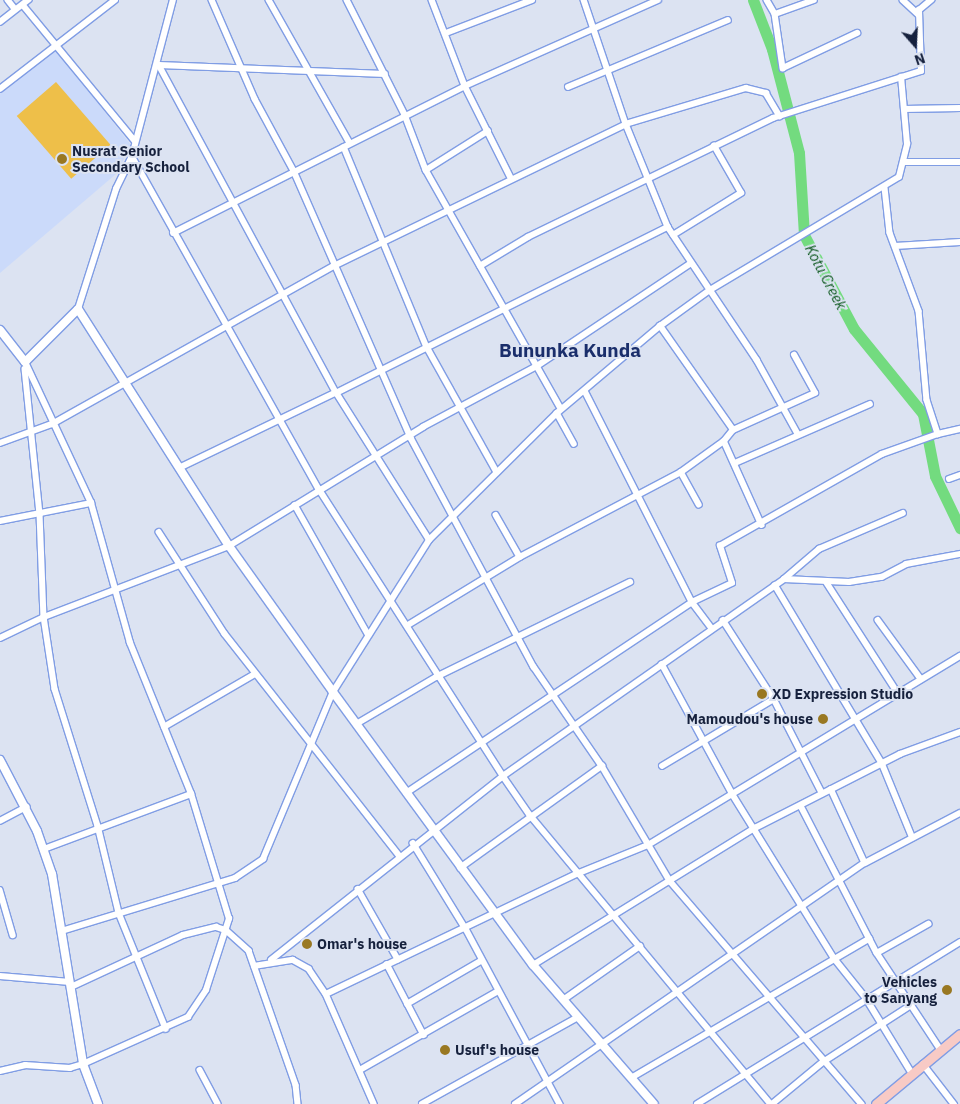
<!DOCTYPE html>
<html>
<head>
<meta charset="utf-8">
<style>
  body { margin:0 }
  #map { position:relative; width:960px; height:1104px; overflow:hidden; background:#dce3f2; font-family:"IBM Plex Sans",sans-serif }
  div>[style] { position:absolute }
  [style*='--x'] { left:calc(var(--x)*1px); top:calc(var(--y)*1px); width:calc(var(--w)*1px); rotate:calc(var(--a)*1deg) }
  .built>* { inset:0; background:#cbdafa }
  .green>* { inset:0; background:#eebf49; transform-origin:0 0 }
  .river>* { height:11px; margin:-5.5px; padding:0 5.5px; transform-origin:5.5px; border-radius:5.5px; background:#73db7f }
  .roads { filter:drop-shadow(1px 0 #809de4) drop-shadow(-1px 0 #809de4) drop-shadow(0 1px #809de4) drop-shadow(0 -1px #809de4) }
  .minor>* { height:5.5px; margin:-2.75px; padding:0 2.75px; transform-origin:2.75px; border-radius:2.75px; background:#fff }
  .tertiary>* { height:8px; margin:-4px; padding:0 4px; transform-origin:4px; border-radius:4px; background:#fff }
  .primary>* { height:9px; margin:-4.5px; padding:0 4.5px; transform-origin:4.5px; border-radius:4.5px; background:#f8cac5 }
  .dots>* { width:14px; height:14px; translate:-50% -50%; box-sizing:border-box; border:2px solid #dce3f2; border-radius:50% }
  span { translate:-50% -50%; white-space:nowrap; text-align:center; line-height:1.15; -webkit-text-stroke:4px #dce3f2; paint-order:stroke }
  .poi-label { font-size:14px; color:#16213d; font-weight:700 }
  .left { translate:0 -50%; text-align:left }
  .right { translate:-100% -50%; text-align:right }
  .water-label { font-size:15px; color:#0c581e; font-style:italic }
  .district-label { font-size:19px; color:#1a2e6b; font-weight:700 }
  .north { position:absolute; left:890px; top:20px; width:50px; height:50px; -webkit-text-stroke:4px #dce3f2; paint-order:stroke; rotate:161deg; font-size:14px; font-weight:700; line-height:20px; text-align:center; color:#16213d }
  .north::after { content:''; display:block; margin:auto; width:18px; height:22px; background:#16213d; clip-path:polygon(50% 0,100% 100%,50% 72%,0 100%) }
</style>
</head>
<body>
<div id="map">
  <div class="built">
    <i style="clip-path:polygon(55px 49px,131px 145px,116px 174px,0 273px,0 93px)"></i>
  </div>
  <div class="green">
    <i style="left:56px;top:82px;width:83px;height:52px;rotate:49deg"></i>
  </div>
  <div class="river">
    <i style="--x:753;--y:0;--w:53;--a:68.8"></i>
    <i style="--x:772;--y:49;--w:107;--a:75.4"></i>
    <i style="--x:799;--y:153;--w:82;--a:86.5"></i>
    <i style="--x:804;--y:235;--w:106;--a:62"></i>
    <i style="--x:854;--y:329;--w:109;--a:50.9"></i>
    <i style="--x:923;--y:414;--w:63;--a:79"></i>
    <i style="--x:935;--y:476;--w:58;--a:64.3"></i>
  </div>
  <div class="roads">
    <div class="minor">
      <i style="--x:8;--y:0;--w:11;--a:52"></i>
      <i style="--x:212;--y:0;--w:108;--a:66.5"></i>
      <i style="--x:255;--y:99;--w:82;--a:61.6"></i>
      <i style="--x:294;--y:171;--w:292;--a:66.3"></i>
      <i style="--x:411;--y:438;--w:260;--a:61.8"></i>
      <i style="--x:534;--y:667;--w:120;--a:55.5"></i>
      <i style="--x:602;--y:766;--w:134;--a:59.4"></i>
      <i style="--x:670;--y:881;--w:294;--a:49.3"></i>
      <i style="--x:269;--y:0;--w:164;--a:60.5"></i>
      <i style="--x:347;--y:0;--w:129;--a:63.2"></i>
      <i style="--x:405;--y:115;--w:59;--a:69.1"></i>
      <i style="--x:426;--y:170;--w:274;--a:60.5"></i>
      <i style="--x:432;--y:0;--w:92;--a:69"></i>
      <i style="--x:465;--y:86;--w:103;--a:63.4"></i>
      <i style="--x:584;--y:0;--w:131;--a:71.3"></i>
      <i style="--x:626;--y:124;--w:111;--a:67.8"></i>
      <i style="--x:668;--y:227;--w:160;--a:56.2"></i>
      <i style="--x:757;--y:360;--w:85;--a:61"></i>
      <i style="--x:767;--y:0;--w:16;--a:60"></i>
      <i style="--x:775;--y:14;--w:55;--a:81.6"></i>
      <i style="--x:783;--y:68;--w:82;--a:-25.3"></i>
      <i style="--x:903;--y:0;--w:22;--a:43"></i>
      <i style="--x:23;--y:5;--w:176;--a:50.5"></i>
      <i style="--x:775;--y:14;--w:41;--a:-19.7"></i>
      <i style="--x:0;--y:22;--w:36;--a:-38"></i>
      <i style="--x:446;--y:33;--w:92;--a:-21"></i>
      <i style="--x:159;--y:65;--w:373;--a:61.6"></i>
      <i style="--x:336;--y:393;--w:173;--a:154.3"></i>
      <i style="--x:159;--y:65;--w:226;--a:2.3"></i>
      <i style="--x:568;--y:87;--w:173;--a:-22.7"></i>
      <i style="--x:0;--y:89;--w:145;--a:-37.7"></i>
      <i style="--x:904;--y:109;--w:56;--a:-1"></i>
      <i style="--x:344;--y:147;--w:217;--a:67.5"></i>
      <i style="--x:427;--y:347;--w:143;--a:60.8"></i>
      <i style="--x:132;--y:156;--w:382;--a:60.7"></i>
      <i style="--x:319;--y:489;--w:341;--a:57.3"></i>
      <i style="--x:503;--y:776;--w:47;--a:55.3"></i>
      <i style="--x:530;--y:815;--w:376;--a:50.2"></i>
      <i style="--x:903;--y:162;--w:57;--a:0"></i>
      <i style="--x:426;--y:170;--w:73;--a:-32.2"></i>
      <i style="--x:885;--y:188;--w:45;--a:83.7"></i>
      <i style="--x:890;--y:233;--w:83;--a:69.6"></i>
      <i style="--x:919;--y:311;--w:89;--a:84.9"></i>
      <i style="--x:927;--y:400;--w:36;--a:72"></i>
      <i style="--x:938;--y:434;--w:23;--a:-13"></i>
      <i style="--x:173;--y:233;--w:327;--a:-26.7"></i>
      <i style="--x:465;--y:86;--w:211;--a:-24"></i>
      <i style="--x:673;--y:235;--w:80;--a:-31.7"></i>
      <i style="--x:741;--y:193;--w:54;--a:-119.9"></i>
      <i style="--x:895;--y:246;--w:65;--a:-3.5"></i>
      <i style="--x:480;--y:266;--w:56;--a:-31.1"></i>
      <i style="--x:528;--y:237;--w:272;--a:-25.9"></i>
      <i style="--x:773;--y:118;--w:155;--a:-17.6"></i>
      <i style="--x:921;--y:71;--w:61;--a:-91.9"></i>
      <i style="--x:919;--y:10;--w:16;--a:-40"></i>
      <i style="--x:78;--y:309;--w:126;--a:-72.4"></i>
      <i style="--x:116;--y:189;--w:37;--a:-64"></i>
      <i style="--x:132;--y:156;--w:161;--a:-75.3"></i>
      <i style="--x:25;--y:369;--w:146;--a:84.1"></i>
      <i style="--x:40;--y:514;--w:103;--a:87.8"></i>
      <i style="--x:44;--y:617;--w:73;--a:81.3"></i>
      <i style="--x:55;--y:689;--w:144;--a:72.6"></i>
      <i style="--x:98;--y:826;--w:89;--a:76.4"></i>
      <i style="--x:119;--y:913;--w:125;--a:67.9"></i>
      <i style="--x:585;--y:391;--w:237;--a:63.1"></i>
      <i style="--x:692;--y:602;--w:31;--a:53"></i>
      <i style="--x:557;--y:413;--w:35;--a:61"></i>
      <i style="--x:733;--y:430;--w:90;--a:-24.3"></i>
      <i style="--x:815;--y:393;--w:43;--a:-118.9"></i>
      <i style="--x:724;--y:441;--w:92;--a:65.7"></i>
      <i style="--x:0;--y:443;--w:55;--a:-20.1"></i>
      <i style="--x:52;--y:424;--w:323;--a:-29.3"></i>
      <i style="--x:334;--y:266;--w:325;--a:-25.9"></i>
      <i style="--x:626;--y:124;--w:125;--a:-16.7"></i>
      <i style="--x:746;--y:88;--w:21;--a:14"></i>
      <i style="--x:766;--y:93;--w:27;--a:59"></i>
      <i style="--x:735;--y:463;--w:147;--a:-23.6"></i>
      <i style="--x:681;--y:472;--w:37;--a:61"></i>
      <i style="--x:949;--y:479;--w:12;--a:-20"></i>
      <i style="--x:295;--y:505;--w:148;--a:60.5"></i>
      <i style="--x:496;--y:515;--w:48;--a:60.3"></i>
      <i style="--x:0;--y:521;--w:93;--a:-11.2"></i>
      <i style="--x:159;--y:532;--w:121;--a:57.1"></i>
      <i style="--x:225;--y:634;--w:281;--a:51.8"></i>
      <i style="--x:429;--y:540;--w:174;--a:-122.3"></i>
      <i style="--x:336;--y:393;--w:371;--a:-26.6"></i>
      <i style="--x:784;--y:579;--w:65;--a:2.6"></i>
      <i style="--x:849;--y:582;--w:33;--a:-9"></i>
      <i style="--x:882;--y:577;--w:27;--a:-28"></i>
      <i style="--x:906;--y:564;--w:55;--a:-10.5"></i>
      <i style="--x:827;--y:583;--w:131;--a:57.2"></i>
      <i style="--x:775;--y:585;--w:208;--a:59"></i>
      <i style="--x:882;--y:763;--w:79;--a:67.7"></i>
      <i style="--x:723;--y:620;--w:94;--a:57.2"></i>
      <i style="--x:774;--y:699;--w:106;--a:62.9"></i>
      <i style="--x:878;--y:620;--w:73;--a:53.9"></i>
      <i style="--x:408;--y:625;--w:131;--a:-31.3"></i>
      <i style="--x:520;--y:557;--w:182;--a:-27.8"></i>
      <i style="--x:681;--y:472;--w:53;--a:-35.8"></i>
      <i style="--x:724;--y:441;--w:14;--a:-51"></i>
      <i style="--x:733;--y:430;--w:127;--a:-125.1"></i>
      <i style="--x:0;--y:638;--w:49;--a:-25.5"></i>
      <i style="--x:44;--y:617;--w:198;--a:-21"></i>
      <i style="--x:229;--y:546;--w:228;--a:-31.5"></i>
      <i style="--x:423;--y:427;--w:129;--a:-28.2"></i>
      <i style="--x:537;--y:366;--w:184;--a:-33.7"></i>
      <i style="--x:662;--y:664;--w:149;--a:61.5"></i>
      <i style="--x:733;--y:795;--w:192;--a:58.2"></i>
      <i style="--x:834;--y:958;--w:51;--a:51.3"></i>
      <i style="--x:866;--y:998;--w:88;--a:58.5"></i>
      <i style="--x:358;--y:723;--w:91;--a:-30.5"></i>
      <i style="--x:436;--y:677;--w:216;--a:-26.1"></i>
      <i style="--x:164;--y:727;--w:105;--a:-30.2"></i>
      <i style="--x:662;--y:766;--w:131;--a:-30.9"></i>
      <i style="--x:831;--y:789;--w:81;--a:65.3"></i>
      <i style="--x:406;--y:793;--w:344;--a:-33.7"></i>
      <i style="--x:692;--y:602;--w:44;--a:-25.4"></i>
      <i style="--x:732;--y:583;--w:39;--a:-108"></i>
      <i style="--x:720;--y:546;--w:186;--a:-29.6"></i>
      <i style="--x:882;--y:454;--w:59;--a:-19.7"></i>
      <i style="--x:801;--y:806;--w:165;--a:62.7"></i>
      <i style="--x:877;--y:953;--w:116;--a:56.6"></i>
      <i style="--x:0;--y:821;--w:30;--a:-28"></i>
      <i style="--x:413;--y:843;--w:101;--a:58.4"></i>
      <i style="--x:466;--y:929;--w:199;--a:61.8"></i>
      <i style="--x:44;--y:849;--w:157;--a:-20.5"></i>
      <i style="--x:460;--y:868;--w:175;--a:-35.7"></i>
      <i style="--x:358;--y:889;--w:81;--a:60.3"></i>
      <i style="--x:0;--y:890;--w:47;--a:73.9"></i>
      <i style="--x:62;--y:931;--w:181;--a:-17"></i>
      <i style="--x:235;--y:878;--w:34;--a:-34"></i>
      <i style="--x:263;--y:859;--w:181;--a:-67.3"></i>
      <i style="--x:333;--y:692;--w:180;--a:-57.7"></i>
      <i style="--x:429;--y:540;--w:180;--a:-44.8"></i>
      <i style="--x:557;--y:413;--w:135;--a:-40.2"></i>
      <i style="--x:660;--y:326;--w:62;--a:-35.8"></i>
      <i style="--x:710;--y:290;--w:220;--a:-30.9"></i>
      <i style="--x:899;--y:177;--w:34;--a:-76"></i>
      <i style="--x:907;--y:144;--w:67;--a:-95.1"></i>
      <i style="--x:877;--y:953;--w:59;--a:-29.6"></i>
      <i style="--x:271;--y:960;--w:296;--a:-38.4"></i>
      <i style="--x:503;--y:776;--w:343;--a:-35"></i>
      <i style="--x:784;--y:579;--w:46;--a:-40.6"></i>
      <i style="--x:819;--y:549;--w:91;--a:-23.2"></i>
      <i style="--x:387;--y:964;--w:80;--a:62.5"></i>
      <i style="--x:533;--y:965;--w:261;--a:-31.7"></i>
      <i style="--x:755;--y:828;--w:163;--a:-27"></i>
      <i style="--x:900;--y:754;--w:64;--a:-20.1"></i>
      <i style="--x:254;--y:966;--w:39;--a:-9"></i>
      <i style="--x:293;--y:960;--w:18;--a:29"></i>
      <i style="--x:309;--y:969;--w:30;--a:56"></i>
      <i style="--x:326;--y:994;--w:120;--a:66.4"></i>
      <i style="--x:0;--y:976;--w:70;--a:4.9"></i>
      <i style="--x:71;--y:987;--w:123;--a:-24.9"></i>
      <i style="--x:183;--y:935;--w:34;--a:-14"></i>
      <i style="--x:216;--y:927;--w:10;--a:17"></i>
      <i style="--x:226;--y:930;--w:31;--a:42"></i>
      <i style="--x:249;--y:951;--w:142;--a:70.7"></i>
      <i style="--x:296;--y:1085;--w:19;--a:84"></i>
      <i style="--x:326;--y:994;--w:280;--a:-25.6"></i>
      <i style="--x:579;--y:873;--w:74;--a:-22.1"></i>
      <i style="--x:648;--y:845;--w:365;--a:-31.2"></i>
      <i style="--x:563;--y:1000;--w:94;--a:-35"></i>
      <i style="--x:407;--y:1004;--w:86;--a:-30.2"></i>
      <i style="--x:923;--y:1064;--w:51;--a:52.2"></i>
      <i style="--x:200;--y:1070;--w:38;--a:62"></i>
      <i style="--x:360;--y:1070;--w:158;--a:-29.7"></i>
      <i style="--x:0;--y:1071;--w:26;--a:-13"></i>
      <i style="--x:25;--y:1065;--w:45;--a:3.8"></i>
      <i style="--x:70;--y:1068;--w:14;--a:-17"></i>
      <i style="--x:83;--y:1064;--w:115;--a:-24.1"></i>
      <i style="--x:188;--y:1017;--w:32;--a:-56"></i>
      <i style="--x:206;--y:990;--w:75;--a:-72.1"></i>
      <i style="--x:229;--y:919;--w:131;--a:-106.9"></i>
      <i style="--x:191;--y:794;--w:163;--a:-112"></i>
      <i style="--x:130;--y:643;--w:145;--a:-105.6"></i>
      <i style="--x:91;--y:503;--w:156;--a:-115.1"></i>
      <i style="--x:631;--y:1078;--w:276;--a:-30.3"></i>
      <i style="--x:422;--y:1104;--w:179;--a:-29.1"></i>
      <i style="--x:515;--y:1104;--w:425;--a:-34.6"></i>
      <i style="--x:865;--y:863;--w:107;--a:-27.8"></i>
      <i style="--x:697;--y:1104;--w:309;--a:-31.6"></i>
      <i style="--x:772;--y:1104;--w:66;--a:-39.5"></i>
      <i style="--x:823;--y:1062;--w:105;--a:-32.9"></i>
    </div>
    <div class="tertiary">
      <i style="--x:0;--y:330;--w:41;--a:52"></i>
      <i style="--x:25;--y:362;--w:75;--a:-45"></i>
      <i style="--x:78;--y:309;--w:281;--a:57.5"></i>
      <i style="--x:229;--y:546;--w:179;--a:54.5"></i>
      <i style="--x:333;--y:692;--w:338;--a:53.8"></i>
      <i style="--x:533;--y:965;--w:184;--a:49"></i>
      <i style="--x:0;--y:760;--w:80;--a:62.5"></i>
      <i style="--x:37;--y:831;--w:46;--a:70.8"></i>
      <i style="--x:52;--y:874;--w:193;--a:80.7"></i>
      <i style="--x:83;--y:1064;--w:43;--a:69.4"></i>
    </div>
    <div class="primary">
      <i style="--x:876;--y:1104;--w:109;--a:-39.8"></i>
    </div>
  </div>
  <div class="dots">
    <i style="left:62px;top:159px;background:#997822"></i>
    <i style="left:762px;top:694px;background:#997822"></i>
    <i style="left:823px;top:719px;background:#997822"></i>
    <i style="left:307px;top:944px;background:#997822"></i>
    <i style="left:947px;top:990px;background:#997822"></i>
    <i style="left:445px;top:1050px;background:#997822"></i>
  </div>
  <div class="poi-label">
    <span class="left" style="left:72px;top:159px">Nusrat Senior<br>Secondary School</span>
    <span class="left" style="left:772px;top:694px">XD Expression Studio</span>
    <span class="right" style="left:813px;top:719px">Mamoudou's house</span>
    <span class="left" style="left:317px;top:944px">Omar's house</span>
    <span class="right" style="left:937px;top:990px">Vehicles<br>to Sanyang</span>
    <span class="left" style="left:455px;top:1050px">Usuf's house</span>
  </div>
  <div class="water-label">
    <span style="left:826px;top:277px;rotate:62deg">Kotu Creek</span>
  </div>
  <div class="district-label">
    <span style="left:570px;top:351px">Bununka Kunda</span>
  </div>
  <div class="north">N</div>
</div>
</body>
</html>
